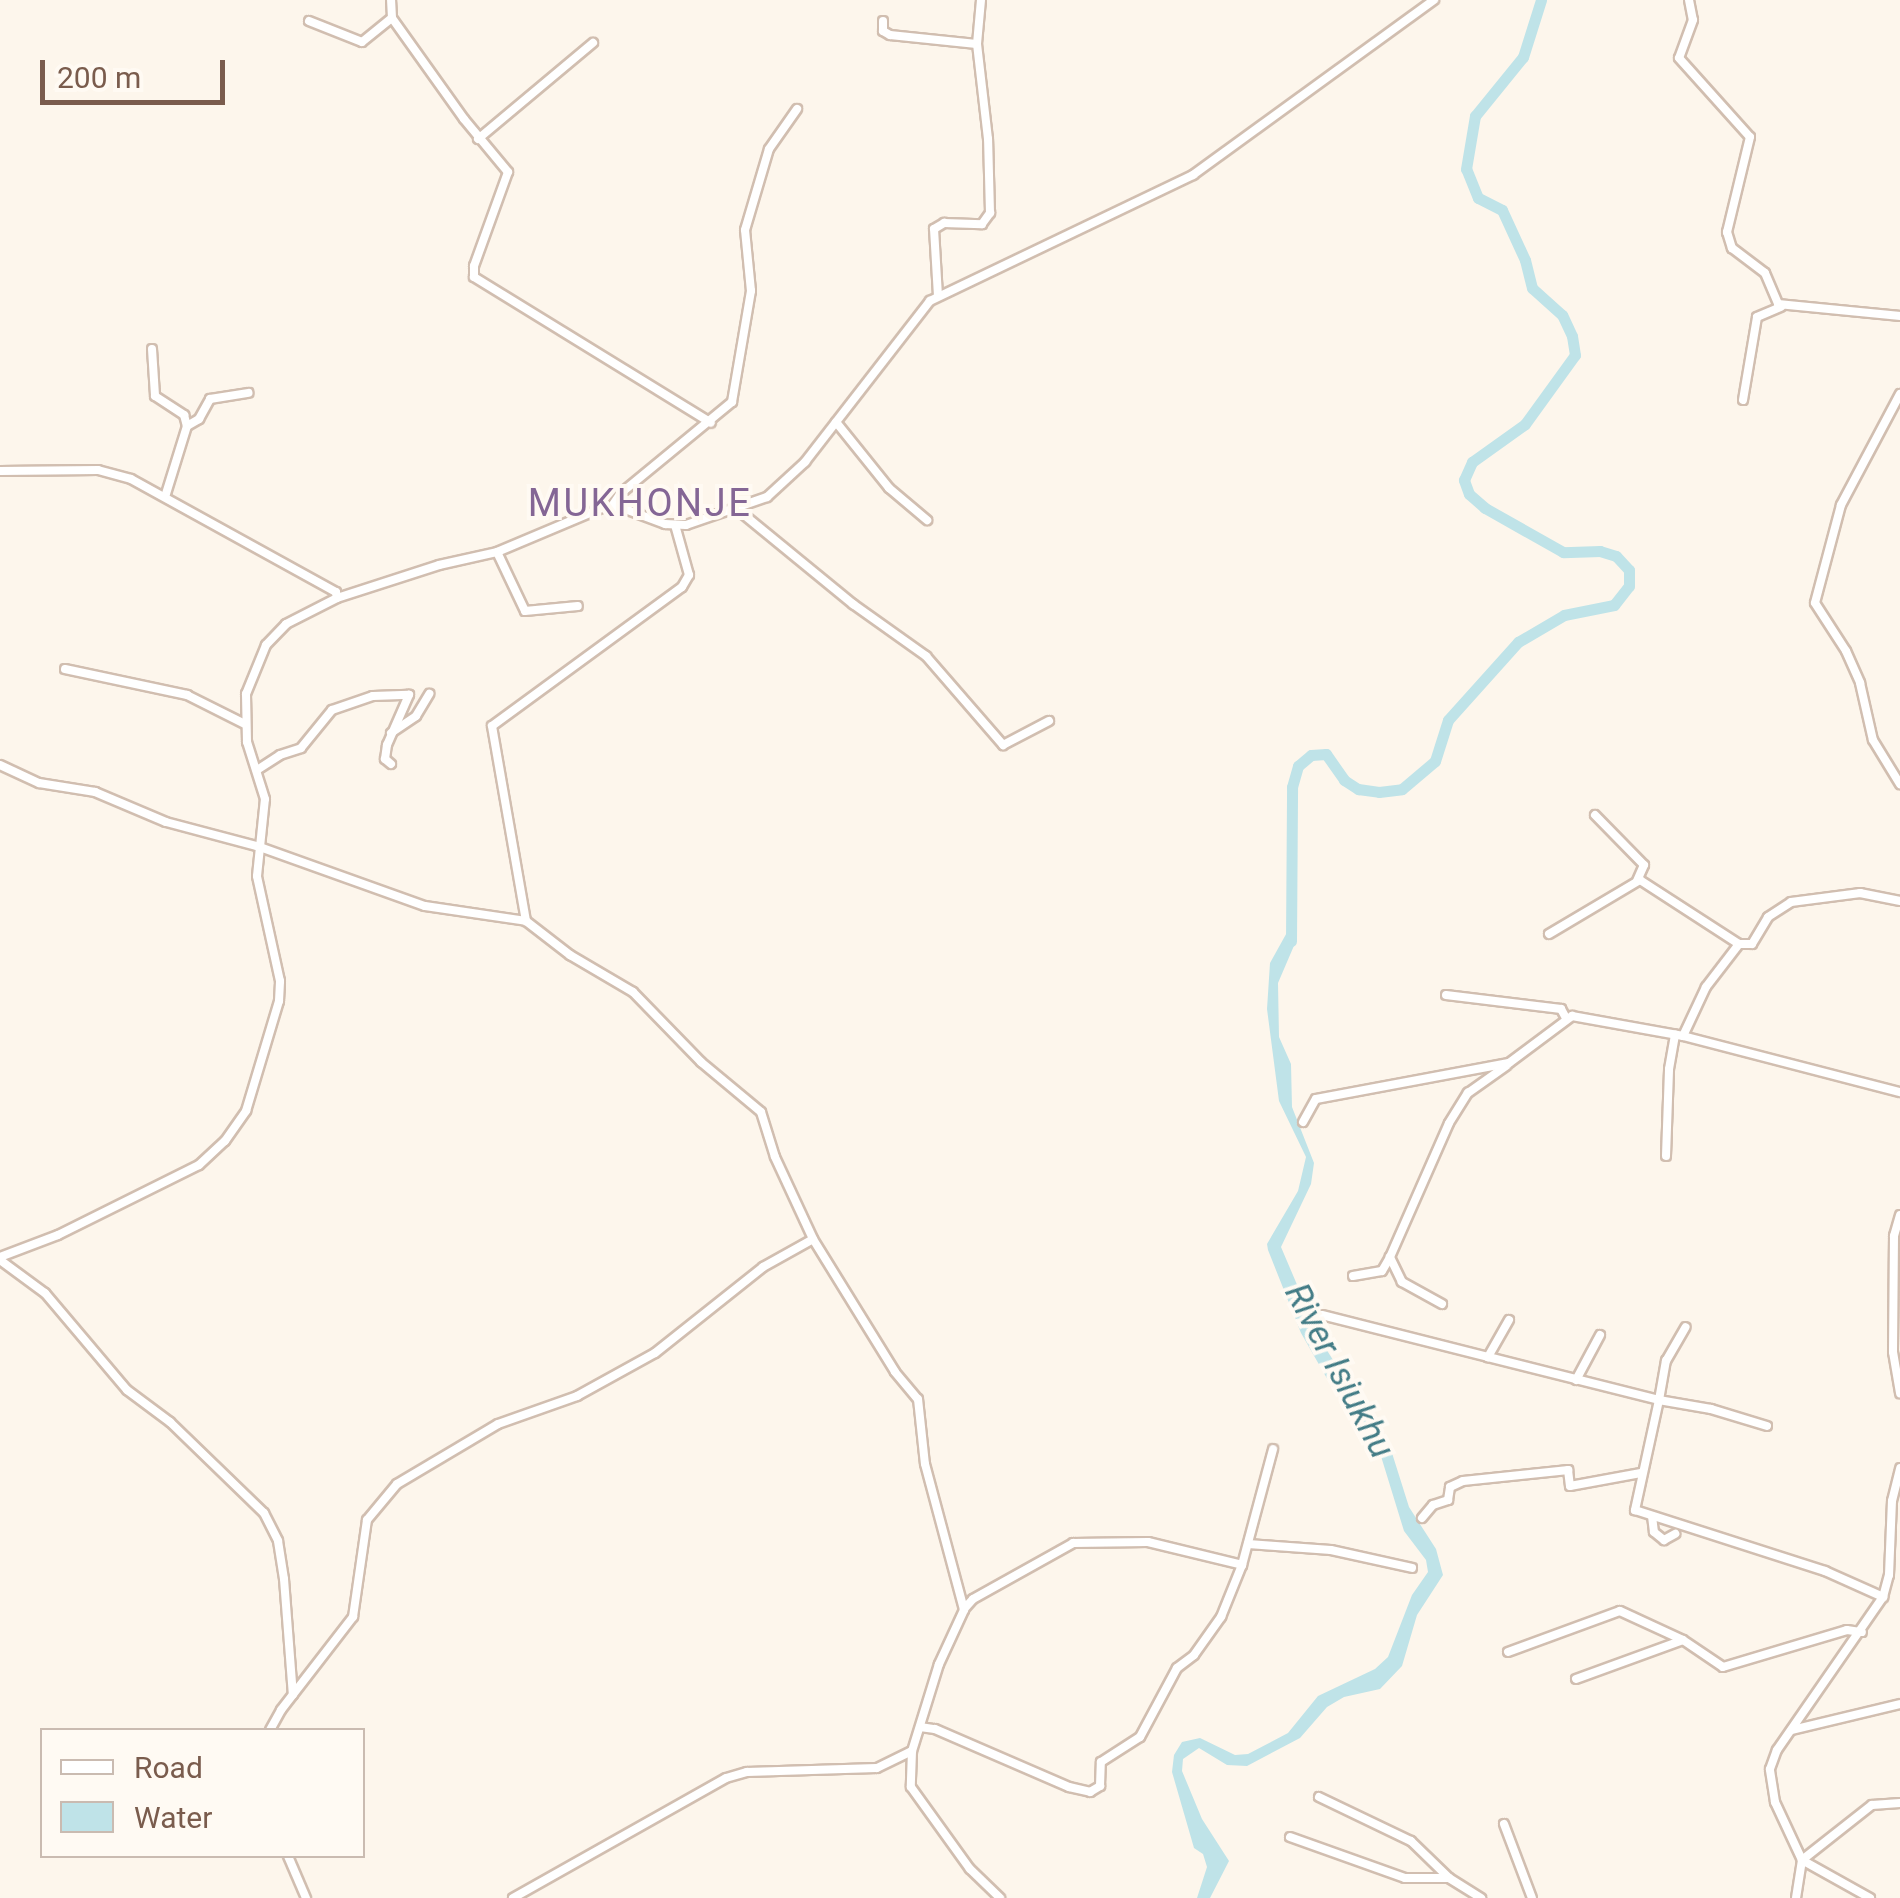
<!DOCTYPE html>
<html>
<head>
<meta charset="utf-8">
<style>
  body { margin:0 }
  #map { position:relative; width:1900px; height:1898px; overflow:hidden; background:#fdf6ec; font-family:Roboto,sans-serif }
  div>[style] { position:absolute }
  [style*='--x'] { left:calc(var(--x)*1px); top:calc(var(--y)*1px); width:calc(var(--w)*1px); rotate:calc(var(--a)*1deg) }
  .water>* { inset:0; background:#bfe3e8 }
  .river>* { height:11px; margin:-5.5px; padding:0 5.5px; transform-origin:5.5px; border-radius:5.5px; background:#bfe3e8 }
  .roads { filter:drop-shadow(2px 0 #d1beb0) drop-shadow(-2px 0 #d1beb0) drop-shadow(0 2px #d1beb0) drop-shadow(0 -2px #d1beb0) }
  .street>* { height:8px; margin:-4px; padding:0 4px; transform-origin:4px; border-radius:4px; background:#fff }
  span { translate:-50% -50%; white-space:nowrap; text-align:center; line-height:1.15; -webkit-text-stroke:8px #fffaf3; paint-order:stroke }
  .water-label { font-size:35px; color:#437c86; font-style:italic }
  .quarter-label { font-size:38px; color:#846695; letter-spacing:2.5px }
  .legend { position:absolute; left:40px; top:1728px; width:325px; height:130px; box-sizing:border-box; background:#fffaf3; border:2px solid #cabbb1; margin:0; padding:12px 18px; list-style:none; font-size:30px; color:#7a5c4d }
  .legend li { display:flex; align-items:center; gap:20px; height:50px }
  .legend b { width:50px; border:2px solid #cabbb1 }
  .scale { position:absolute; left:40px; top:60px; width:185px; height:45px; box-sizing:border-box; border:5px solid #7a5c4d; border-top:0; padding-left:12px; font-size:30px; line-height:35px; white-space:nowrap; color:#7a5c4d; -webkit-text-stroke:8px #fffaf3; paint-order:stroke }
</style>
</head>
<body>
<div id="map">
  <div class="water">
    <i style="clip-path:polygon(1290px 927px,1297px 928px,1296px 941px,1278px 983px,1279px 1037px,1291px 1064px,1292px 1107px,1314px 1163px,1311px 1184px,1281px 1247px,1321px 1341px,1392px 1453px,1409px 1507px,1436px 1549px,1443px 1575px,1417px 1615px,1402px 1666px,1380px 1689px,1344px 1697px,1327px 1707px,1300px 1738px,1247px 1766px,1227px 1765px,1199px 1748px,1183px 1759px,1182px 1771px,1202px 1819px,1229px 1861px,1210px 1898px,1197px 1898px,1207px 1867px,1203px 1854px,1194px 1848px,1172px 1772px,1174px 1755px,1182px 1742px,1200px 1738px,1235px 1755px,1248px 1754px,1288px 1733px,1318px 1696px,1375px 1669px,1388px 1657px,1412px 1595px,1428px 1572px,1426px 1560px,1404px 1531px,1380px 1453px,1329px 1382px,1301px 1333px,1268px 1250px,1267px 1244px,1298px 1191px,1306px 1157px,1279px 1101px,1267px 1009px,1270px 963px)"></i>
  </div>
  <div class="river">
    <i style="--x:1291;--y:941;--w:154;--a:-89.6"></i>
    <i style="--x:1292;--y:787;--w:22;--a:-74"></i>
    <i style="--x:1298;--y:766;--w:17;--a:-40"></i>
    <i style="--x:1311;--y:755;--w:15;--a:-4"></i>
    <i style="--x:1326;--y:754;--w:32;--a:55"></i>
    <i style="--x:1344;--y:780;--w:17;--a:33"></i>
    <i style="--x:1358;--y:789;--w:21;--a:8"></i>
    <i style="--x:1379;--y:792;--w:23;--a:-7"></i>
    <i style="--x:1402;--y:789;--w:43;--a:-40.3"></i>
    <i style="--x:1435;--y:761;--w:43;--a:-72.4"></i>
    <i style="--x:1448;--y:720;--w:105;--a:-48.1"></i>
    <i style="--x:1518;--y:642;--w:53;--a:-30.4"></i>
    <i style="--x:1564;--y:615;--w:51;--a:-11.3"></i>
    <i style="--x:1614;--y:605;--w:24;--a:-52"></i>
    <i style="--x:1629;--y:586;--w:16;--a:-90"></i>
    <i style="--x:1629;--y:570;--w:19;--a:-133"></i>
    <i style="--x:1616;--y:556;--w:17;--a:-163"></i>
    <i style="--x:1600;--y:551;--w:37;--a:178"></i>
    <i style="--x:1563;--y:552;--w:90;--a:-150.6"></i>
    <i style="--x:1485;--y:508;--w:21;--a:-139"></i>
    <i style="--x:1469;--y:494;--w:15;--a:-110"></i>
    <i style="--x:1464;--y:480;--w:20;--a:-66"></i>
    <i style="--x:1472;--y:462;--w:65;--a:-35.6"></i>
    <i style="--x:1525;--y:424;--w:85;--a:-54.1"></i>
    <i style="--x:1575;--y:355;--w:19;--a:-99"></i>
    <i style="--x:1572;--y:336;--w:23;--a:-115"></i>
    <i style="--x:1562;--y:315;--w:40;--a:-138"></i>
    <i style="--x:1532;--y:288;--w:29;--a:-104"></i>
    <i style="--x:1525;--y:260;--w:55;--a:-114.7"></i>
    <i style="--x:1502;--y:210;--w:27;--a:-153"></i>
    <i style="--x:1478;--y:198;--w:31;--a:-112"></i>
    <i style="--x:1466;--y:169;--w:54;--a:-80.4"></i>
    <i style="--x:1475;--y:116;--w:76;--a:-50.9"></i>
    <i style="--x:1523;--y:57;--w:60;--a:-72.5"></i>
  </div>
  <div class="roads">
    <div class="street">
      <i style="--x:1689;--y:0;--w:20;--a:79"></i>
      <i style="--x:1693;--y:20;--w:40;--a:110.2"></i>
      <i style="--x:1679;--y:58;--w:106;--a:48.1"></i>
      <i style="--x:1750;--y:137;--w:98;--a:103.6"></i>
      <i style="--x:1727;--y:232;--w:17;--a:73"></i>
      <i style="--x:1732;--y:248;--w:41;--a:37.1"></i>
      <i style="--x:1765;--y:273;--w:34;--a:67"></i>
      <i style="--x:1778;--y:304;--w:123;--a:5.6"></i>
      <i style="--x:392;--y:18;--w:124;--a:54.5"></i>
      <i style="--x:464;--y:119;--w:69;--a:50.3"></i>
      <i style="--x:508;--y:172;--w:100;--a:109.9"></i>
      <i style="--x:474;--y:266;--w:11;--a:90"></i>
      <i style="--x:474;--y:277;--w:278;--a:31.6"></i>
      <i style="--x:309;--y:21;--w:57;--a:21.6"></i>
      <i style="--x:362;--y:42;--w:38;--a:-39"></i>
      <i style="--x:392;--y:18;--w:18;--a:-93"></i>
      <i style="--x:883;--y:21;--w:10;--a:90"></i>
      <i style="--x:883;--y:31;--w:8;--a:30"></i>
      <i style="--x:890;--y:35;--w:87;--a:5.9"></i>
      <i style="--x:478;--y:139;--w:150;--a:-39.9"></i>
      <i style="--x:938;--y:296;--w:67;--a:-93.4"></i>
      <i style="--x:934;--y:229;--w:12;--a:-31"></i>
      <i style="--x:944;--y:223;--w:38;--a:2"></i>
      <i style="--x:982;--y:224;--w:14;--a:-54"></i>
      <i style="--x:990;--y:213;--w:74;--a:-91.5"></i>
      <i style="--x:988;--y:139;--w:96;--a:-96.6"></i>
      <i style="--x:977;--y:44;--w:44;--a:-84.8"></i>
      <i style="--x:152;--y:349;--w:47;--a:86.3"></i>
      <i style="--x:155;--y:396;--w:35;--a:33"></i>
      <i style="--x:184;--y:415;--w:11;--a:75"></i>
      <i style="--x:1900;--y:394;--w:126;--a:118"></i>
      <i style="--x:1841;--y:505;--w:101;--a:104.9"></i>
      <i style="--x:1815;--y:603;--w:57;--a:57.1"></i>
      <i style="--x:1846;--y:651;--w:35;--a:66"></i>
      <i style="--x:1860;--y:683;--w:58;--a:77.2"></i>
      <i style="--x:1873;--y:740;--w:52;--a:58.5"></i>
      <i style="--x:1743;--y:400;--w:84;--a:-80.4"></i>
      <i style="--x:1757;--y:317;--w:26;--a:-23"></i>
      <i style="--x:836;--y:422;--w:85;--a:51.2"></i>
      <i style="--x:889;--y:488;--w:50;--a:40.1"></i>
      <i style="--x:0;--y:471;--w:98;--a:-0.6"></i>
      <i style="--x:98;--y:470;--w:34;--a:15"></i>
      <i style="--x:131;--y:479;--w:234;--a:28.9"></i>
      <i style="--x:336;--y:592;--w:6;--a:81"></i>
      <i style="--x:165;--y:497;--w:74;--a:-72.8"></i>
      <i style="--x:187;--y:426;--w:14;--a:-30"></i>
      <i style="--x:199;--y:419;--w:23;--a:-61"></i>
      <i style="--x:210;--y:399;--w:39;--a:-9"></i>
      <i style="--x:612;--y:506;--w:14;--a:-56"></i>
      <i style="--x:620;--y:494;--w:145;--a:-39.4"></i>
      <i style="--x:732;--y:402;--w:113;--a:-80.3"></i>
      <i style="--x:751;--y:291;--w:61;--a:-95.6"></i>
      <i style="--x:745;--y:230;--w:84;--a:-73.5"></i>
      <i style="--x:769;--y:149;--w:49;--a:-55"></i>
      <i style="--x:738;--y:510;--w:149;--a:39.3"></i>
      <i style="--x:853;--y:604;--w:90;--a:35.5"></i>
      <i style="--x:926;--y:656;--w:118;--a:49.1"></i>
      <i style="--x:1003;--y:745;--w:52;--a:-27.6"></i>
      <i style="--x:497;--y:552;--w:65;--a:64.6"></i>
      <i style="--x:525;--y:611;--w:53;--a:-5.4"></i>
      <i style="--x:65;--y:669;--w:125;--a:12"></i>
      <i style="--x:187;--y:695;--w:65;--a:26.6"></i>
      <i style="--x:391;--y:733;--w:30;--a:-34"></i>
      <i style="--x:416;--y:716;--w:26;--a:-59"></i>
      <i style="--x:391;--y:764;--w:8;--a:-140"></i>
      <i style="--x:385;--y:759;--w:14;--a:-82"></i>
      <i style="--x:387;--y:745;--w:55;--a:-66.3"></i>
      <i style="--x:0;--y:765;--w:43;--a:24.8"></i>
      <i style="--x:39;--y:783;--w:57;--a:9.1"></i>
      <i style="--x:95;--y:792;--w:77;--a:22.9"></i>
      <i style="--x:166;--y:822;--w:94;--a:14.8"></i>
      <i style="--x:257;--y:846;--w:178;--a:19.7"></i>
      <i style="--x:425;--y:906;--w:102;--a:8.4"></i>
      <i style="--x:526;--y:921;--w:56;--a:37.7"></i>
      <i style="--x:570;--y:955;--w:73;--a:30.4"></i>
      <i style="--x:633;--y:992;--w:98;--a:45.8"></i>
      <i style="--x:701;--y:1062;--w:78;--a:39.8"></i>
      <i style="--x:761;--y:1112;--w:47;--a:72.7"></i>
      <i style="--x:775;--y:1157;--w:90;--a:65.1"></i>
      <i style="--x:813;--y:1239;--w:156;--a:58.3"></i>
      <i style="--x:895;--y:1372;--w:35;--a:50"></i>
      <i style="--x:918;--y:1399;--w:65;--a:83.9"></i>
      <i style="--x:925;--y:1464;--w:151;--a:75"></i>
      <i style="--x:964;--y:1610;--w:60;--a:114.8"></i>
      <i style="--x:939;--y:1664;--w:91;--a:107.2"></i>
      <i style="--x:912;--y:1751;--w:36;--a:92"></i>
      <i style="--x:911;--y:1787;--w:101;--a:54.3"></i>
      <i style="--x:970;--y:1869;--w:42;--a:44"></i>
      <i style="--x:257;--y:770;--w:27;--a:-33"></i>
      <i style="--x:280;--y:755;--w:22;--a:-18"></i>
      <i style="--x:301;--y:748;--w:49;--a:-50.8"></i>
      <i style="--x:332;--y:710;--w:43;--a:-18.9"></i>
      <i style="--x:373;--y:696;--w:36;--a:-2"></i>
      <i style="--x:1595;--y:815;--w:70;--a:45.6"></i>
      <i style="--x:1644;--y:865;--w:17;--a:114"></i>
      <i style="--x:526;--y:921;--w:198;--a:-99.9"></i>
      <i style="--x:492;--y:726;--w:235;--a:-36.2"></i>
      <i style="--x:682;--y:587;--w:14;--a:-60"></i>
      <i style="--x:689;--y:575;--w:52;--a:-105.6"></i>
      <i style="--x:1549;--y:934;--w:106;--a:-30.7"></i>
      <i style="--x:1640;--y:880;--w:118;--a:32.9"></i>
      <i style="--x:1739;--y:944;--w:13;--a:0"></i>
      <i style="--x:1752;--y:944;--w:31;--a:-59"></i>
      <i style="--x:1768;--y:917;--w:27;--a:-33"></i>
      <i style="--x:1791;--y:902;--w:70;--a:-7.4"></i>
      <i style="--x:1860;--y:893;--w:41;--a:11.3"></i>
      <i style="--x:1446;--y:995;--w:116;--a:6.9"></i>
      <i style="--x:1561;--y:1009;--w:10;--a:61"></i>
      <i style="--x:1683;--y:1036;--w:54;--a:-64.9"></i>
      <i style="--x:1706;--y:987;--w:54;--a:-52.5"></i>
      <i style="--x:1303;--y:1122;--w:26;--a:-61"></i>
      <i style="--x:1316;--y:1099;--w:196;--a:-10.6"></i>
      <i style="--x:1509;--y:1063;--w:79;--a:-36.7"></i>
      <i style="--x:1572;--y:1016;--w:113;--a:10.2"></i>
      <i style="--x:1683;--y:1036;--w:224;--a:14.5"></i>
      <i style="--x:1666;--y:1156;--w:87;--a:-88"></i>
      <i style="--x:1669;--y:1069;--w:35;--a:-80"></i>
      <i style="--x:1900;--y:1215;--w:22;--a:106"></i>
      <i style="--x:1894;--y:1236;--w:116;--a:90.5"></i>
      <i style="--x:1893;--y:1352;--w:42;--a:80.3"></i>
      <i style="--x:0;--y:1257;--w:62;--a:-20.8"></i>
      <i style="--x:58;--y:1235;--w:157;--a:-26.4"></i>
      <i style="--x:199;--y:1165;--w:35;--a:-43"></i>
      <i style="--x:225;--y:1141;--w:37;--a:-55"></i>
      <i style="--x:246;--y:1111;--w:115;--a:-73.3"></i>
      <i style="--x:279;--y:1001;--w:20;--a:-87"></i>
      <i style="--x:280;--y:981;--w:107;--a:-102.4"></i>
      <i style="--x:257;--y:876;--w:77;--a:-84.1"></i>
      <i style="--x:265;--y:799;--w:60;--a:-107.5"></i>
      <i style="--x:247;--y:742;--w:48;--a:-91.2"></i>
      <i style="--x:246;--y:694;--w:53;--a:-67.8"></i>
      <i style="--x:266;--y:645;--w:29;--a:-46"></i>
      <i style="--x:286;--y:624;--w:57;--a:-27"></i>
      <i style="--x:337;--y:598;--w:107;--a:-17.9"></i>
      <i style="--x:439;--y:565;--w:59;--a:-12.6"></i>
      <i style="--x:497;--y:552;--w:116;--a:-22.8"></i>
      <i style="--x:604;--y:507;--w:21;--a:5"></i>
      <i style="--x:625;--y:509;--w:43;--a:20.6"></i>
      <i style="--x:665;--y:524;--w:21;--a:3"></i>
      <i style="--x:686;--y:525;--w:86;--a:-19.1"></i>
      <i style="--x:767;--y:497;--w:52;--a:-42.6"></i>
      <i style="--x:805;--y:462;--w:204;--a:-52.2"></i>
      <i style="--x:930;--y:301;--w:292;--a:-25.6"></i>
      <i style="--x:1193;--y:175;--w:298;--a:-36"></i>
      <i style="--x:0;--y:1260;--w:56;--a:36.3"></i>
      <i style="--x:45;--y:1293;--w:127;--a:49.8"></i>
      <i style="--x:127;--y:1390;--w:54;--a:36.7"></i>
      <i style="--x:170;--y:1422;--w:131;--a:44.1"></i>
      <i style="--x:264;--y:1513;--w:31;--a:63"></i>
      <i style="--x:278;--y:1541;--w:38;--a:81"></i>
      <i style="--x:284;--y:1579;--w:116;--a:85.6"></i>
      <i style="--x:1353;--y:1276;--w:29;--a:-10"></i>
      <i style="--x:1382;--y:1271;--w:16;--a:-60"></i>
      <i style="--x:1442;--y:1304;--w:46;--a:-151.2"></i>
      <i style="--x:1402;--y:1282;--w:28;--a:-116"></i>
      <i style="--x:1390;--y:1257;--w:146;--a:-66.2"></i>
      <i style="--x:1449;--y:1123;--w:36;--a:-58"></i>
      <i style="--x:1468;--y:1093;--w:47;--a:-35.4"></i>
      <i style="--x:1322;--y:1315;--w:171;--a:14.2"></i>
      <i style="--x:1509;--y:1320;--w:43;--a:119.6"></i>
      <i style="--x:1488;--y:1357;--w:176;--a:14.1"></i>
      <i style="--x:1659;--y:1400;--w:40;--a:-80"></i>
      <i style="--x:1666;--y:1361;--w:39;--a:-60"></i>
      <i style="--x:1576;--y:1380;--w:51;--a:-61.9"></i>
      <i style="--x:1767;--y:1426;--w:59;--a:-163.1"></i>
      <i style="--x:1711;--y:1409;--w:53;--a:-170.2"></i>
      <i style="--x:1659;--y:1400;--w:113;--a:102.3"></i>
      <i style="--x:1635;--y:1510;--w:200;--a:17.8"></i>
      <i style="--x:1825;--y:1571;--w:64;--a:24.1"></i>
      <i style="--x:1652;--y:1516;--w:16;--a:83"></i>
      <i style="--x:1654;--y:1532;--w:13;--a:39"></i>
      <i style="--x:1664;--y:1540;--w:13;--a:-29"></i>
      <i style="--x:1422;--y:1518;--w:17;--a:-50"></i>
      <i style="--x:1433;--y:1505;--w:16;--a:-18"></i>
      <i style="--x:1448;--y:1500;--w:13;--a:-81"></i>
      <i style="--x:1450;--y:1487;--w:14;--a:-25"></i>
      <i style="--x:1463;--y:1481;--w:106;--a:-6"></i>
      <i style="--x:1568;--y:1470;--w:16;--a:83"></i>
      <i style="--x:1570;--y:1486;--w:72;--a:-10.4"></i>
      <i style="--x:1248;--y:1544;--w:83;--a:4.1"></i>
      <i style="--x:1331;--y:1550;--w:83;--a:12.5"></i>
      <i style="--x:964;--y:1609;--w:13;--a:-48"></i>
      <i style="--x:973;--y:1599;--w:115;--a:-29.2"></i>
      <i style="--x:1073;--y:1543;--w:75;--a:-0.8"></i>
      <i style="--x:1148;--y:1542;--w:97;--a:13.7"></i>
      <i style="--x:1508;--y:1652;--w:119;--a:-20.1"></i>
      <i style="--x:1620;--y:1611;--w:69;--a:24.7"></i>
      <i style="--x:1683;--y:1640;--w:48;--a:34"></i>
      <i style="--x:1723;--y:1667;--w:129;--a:-16.6"></i>
      <i style="--x:1847;--y:1630;--w:15;--a:8"></i>
      <i style="--x:1576;--y:1679;--w:114;--a:-20"></i>
      <i style="--x:920;--y:1727;--w:15;--a:8"></i>
      <i style="--x:935;--y:1729;--w:146;--a:23.4"></i>
      <i style="--x:1069;--y:1787;--w:22;--a:13"></i>
      <i style="--x:1090;--y:1792;--w:12;--a:-31"></i>
      <i style="--x:1100;--y:1786;--w:24;--a:-88"></i>
      <i style="--x:1101;--y:1762;--w:46;--a:-32.7"></i>
      <i style="--x:1140;--y:1737;--w:78;--a:-61.8"></i>
      <i style="--x:1177;--y:1668;--w:21;--a:-37"></i>
      <i style="--x:1194;--y:1655;--w:47;--a:-54.6"></i>
      <i style="--x:1221;--y:1617;--w:56;--a:-68"></i>
      <i style="--x:1242;--y:1565;--w:120;--a:-75"></i>
      <i style="--x:270;--y:1730;--w:23;--a:-61"></i>
      <i style="--x:281;--y:1710;--w:118;--a:-52.3"></i>
      <i style="--x:353;--y:1617;--w:98;--a:-81.8"></i>
      <i style="--x:367;--y:1520;--w:47;--a:-50.2"></i>
      <i style="--x:397;--y:1484;--w:117;--a:-30.7"></i>
      <i style="--x:498;--y:1424;--w:84;--a:-19.5"></i>
      <i style="--x:577;--y:1396;--w:89;--a:-28.9"></i>
      <i style="--x:655;--y:1353;--w:138;--a:-38.5"></i>
      <i style="--x:763;--y:1267;--w:57;--a:-29.2"></i>
      <i style="--x:1792;--y:1730;--w:111;--a:-13.5"></i>
      <i style="--x:1319;--y:1797;--w:102;--a:25.6"></i>
      <i style="--x:1411;--y:1841;--w:53;--a:44.2"></i>
      <i style="--x:1504;--y:1824;--w:79;--a:69.3"></i>
      <i style="--x:1290;--y:1837;--w:122;--a:19.6"></i>
      <i style="--x:1405;--y:1878;--w:44;--a:0"></i>
      <i style="--x:1449;--y:1878;--w:38;--a:32"></i>
      <i style="--x:288;--y:1856;--w:46;--a:66.8"></i>
      <i style="--x:513;--y:1898;--w:244;--a:-29.4"></i>
      <i style="--x:726;--y:1778;--w:22;--a:-16"></i>
      <i style="--x:747;--y:1772;--w:130;--a:-1.8"></i>
      <i style="--x:877;--y:1768;--w:39;--a:-26"></i>
      <i style="--x:1796;--y:1898;--w:38;--a:-81"></i>
      <i style="--x:1802;--y:1860;--w:64;--a:-115"></i>
      <i style="--x:1775;--y:1802;--w:33;--a:-99"></i>
      <i style="--x:1770;--y:1769;--w:20;--a:-70"></i>
      <i style="--x:1777;--y:1750;--w:186;--a:-55.3"></i>
      <i style="--x:1883;--y:1597;--w:23;--a:-75"></i>
      <i style="--x:1889;--y:1575;--w:74;--a:-87.7"></i>
      <i style="--x:1892;--y:1501;--w:34;--a:-76"></i>
      <i style="--x:1870;--y:1898;--w:78;--a:-150.8"></i>
      <i style="--x:1802;--y:1860;--w:89;--a:-38.2"></i>
      <i style="--x:1872;--y:1805;--w:28;--a:-4"></i>
    </div>
  </div>
  <div class="water-label">
    <span style="left:1339px;top:1371px;rotate:62deg">River Isiukhu</span>
  </div>
  <div class="quarter-label">
    <span style="left:640px;top:504px">MUKHONJE</span>
  </div>
  <ul class="legend">
  <li><b style="height:12px;background:#fff"></b>Road</li>
  <li><b style="height:28px;background:#bfe3e8"></b>Water</li>
  </ul>
  <div class="scale">200 m</div>
</div>
</body>
</html>
